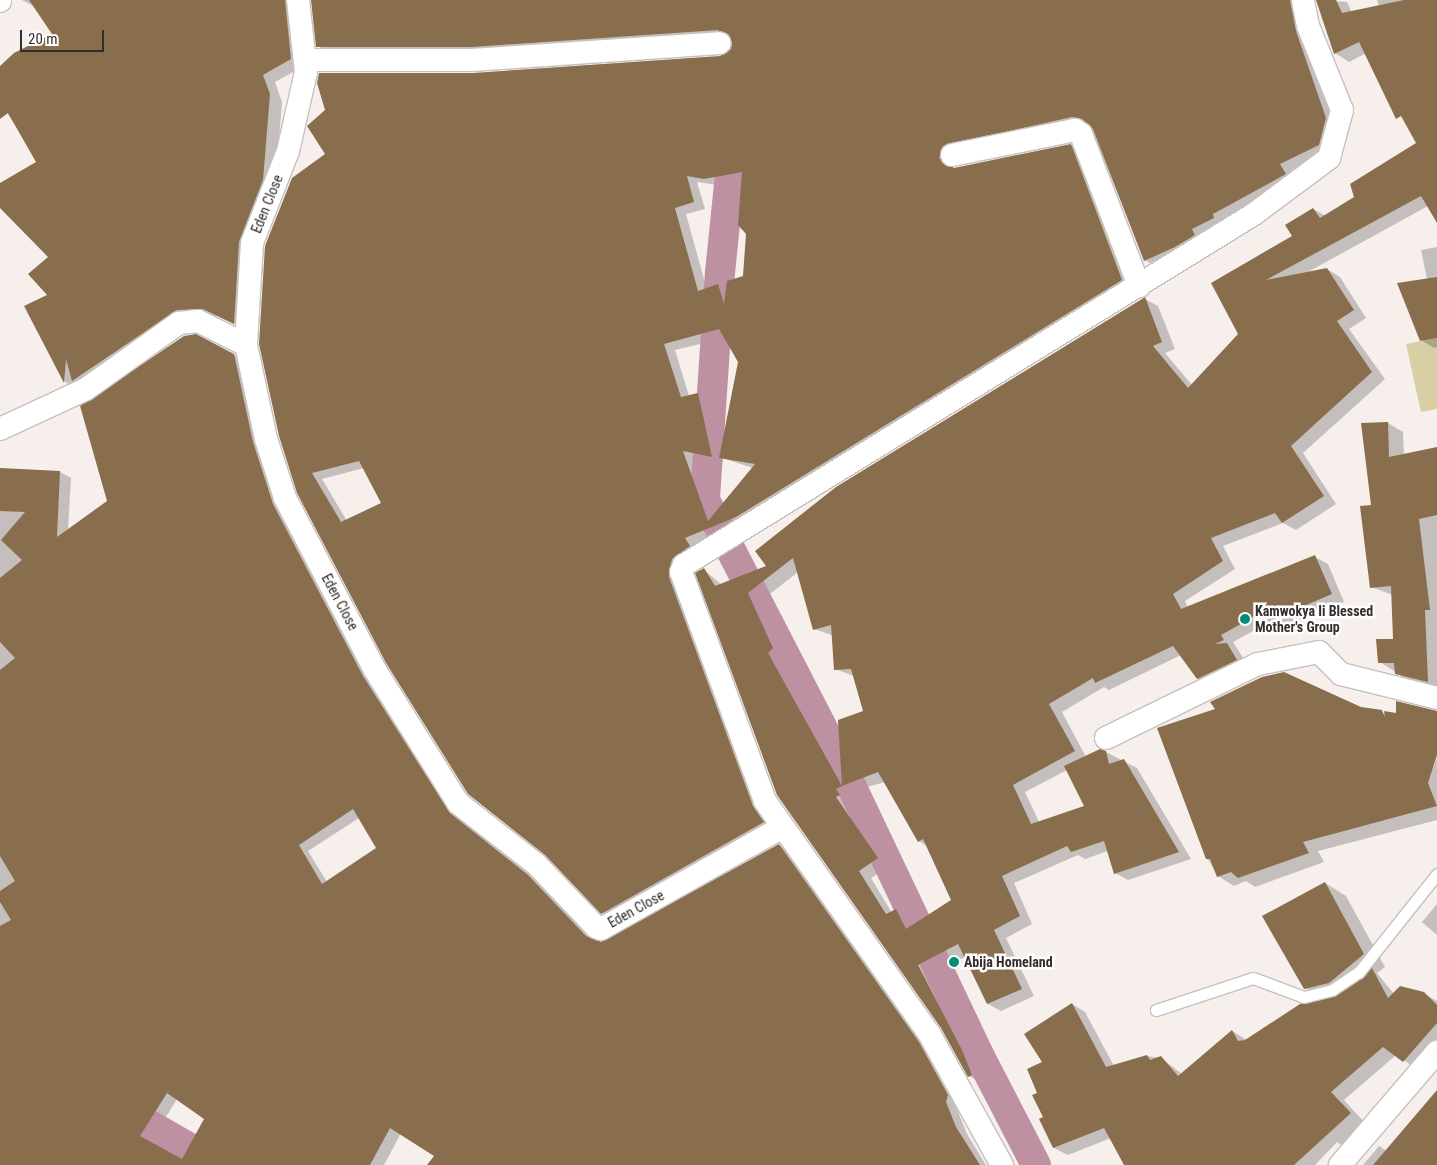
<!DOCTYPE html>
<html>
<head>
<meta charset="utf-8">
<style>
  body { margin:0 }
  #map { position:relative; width:1437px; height:1165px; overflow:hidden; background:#f6efec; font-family:"Roboto Condensed",sans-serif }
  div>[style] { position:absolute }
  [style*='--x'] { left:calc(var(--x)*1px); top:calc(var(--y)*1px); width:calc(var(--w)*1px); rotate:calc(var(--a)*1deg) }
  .green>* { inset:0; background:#d8cfa5 }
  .shadow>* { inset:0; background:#0003 }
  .canal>* { height:30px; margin:-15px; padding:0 15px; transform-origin:15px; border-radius:15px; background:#bd91a1 }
  .building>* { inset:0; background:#886e4d }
  .roads { filter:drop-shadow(1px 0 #c7c0bd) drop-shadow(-1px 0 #c7c0bd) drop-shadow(0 1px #c7c0bd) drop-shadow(0 -1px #c7c0bd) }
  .service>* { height:11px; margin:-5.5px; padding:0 5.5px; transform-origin:5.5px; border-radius:5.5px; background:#fff }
  .minor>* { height:22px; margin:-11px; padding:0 11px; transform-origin:11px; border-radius:11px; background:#fff }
  .dots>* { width:14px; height:14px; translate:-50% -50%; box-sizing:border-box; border:2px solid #fffdfd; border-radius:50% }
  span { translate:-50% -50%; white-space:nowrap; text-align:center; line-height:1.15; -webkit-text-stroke:5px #fffdfd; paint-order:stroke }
  .street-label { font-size:14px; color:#312e2d }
  .poi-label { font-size:14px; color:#312e2d; font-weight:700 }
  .left { translate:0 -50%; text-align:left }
  .scale { position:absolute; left:20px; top:30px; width:84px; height:22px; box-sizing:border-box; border:2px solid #312e2d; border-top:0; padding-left:6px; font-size:15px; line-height:18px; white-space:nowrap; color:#312e2d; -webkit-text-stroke:4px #fffdfd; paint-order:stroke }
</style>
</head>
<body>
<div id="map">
  <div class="green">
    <i style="clip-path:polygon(1437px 338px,1437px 409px,1421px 412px,1406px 344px)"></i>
  </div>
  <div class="shadow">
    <i style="clip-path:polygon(22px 0,294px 0,304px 66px,275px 82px,282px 102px,275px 188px,252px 250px,247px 330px,217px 316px,191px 317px,77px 389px,65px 382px,26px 307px,49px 295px,50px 257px,0 205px,0 185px,72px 187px,27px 143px,0 102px,0 68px,54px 34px,35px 7px)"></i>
    <i style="clip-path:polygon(evenodd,312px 0,1295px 0,1337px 126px,1330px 151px,1291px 170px,1296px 181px,1156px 267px,1145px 260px,1089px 124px,950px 166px,955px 169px,1071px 146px,1082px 152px,1133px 286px,748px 523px,695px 544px,701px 553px,684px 566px,775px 829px,614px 919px,602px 913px,298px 492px,473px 74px,720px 57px,732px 50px,733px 41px,727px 36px,484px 53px,329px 53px,318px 46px,312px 0,742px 180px,747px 234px,744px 277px,727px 291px,718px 286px,707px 290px,686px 214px,705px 209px,697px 182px,717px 185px,742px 180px,312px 0,725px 338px,739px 361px,721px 454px,709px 401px,698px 394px,689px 396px,675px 350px,725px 338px,312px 0,693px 457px,723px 462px,722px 458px,753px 468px,714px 516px,693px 457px,312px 0,364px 468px,382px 503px,347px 521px,322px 479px,364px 468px)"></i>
    <i style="clip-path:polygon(1320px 0,1347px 2px,1370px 51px,1349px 62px,1335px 53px)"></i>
    <i style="clip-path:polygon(1377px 0,1437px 0,1437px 72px,1402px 82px)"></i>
    <i style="clip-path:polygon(evenodd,1437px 99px,1437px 221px,1428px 206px,1306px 273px,1327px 269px,1340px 277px,1366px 318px,1349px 329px,1385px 379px,1303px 453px,1336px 504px,1296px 530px,1283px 523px,1223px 546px,1235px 569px,1185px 601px,1188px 608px,1315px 557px,1328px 564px,1344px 602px,1285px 627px,1273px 620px,1233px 642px,1249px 667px,1211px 686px,1197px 678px,1181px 655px,1109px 690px,1104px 687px,1062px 712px,1086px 757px,1106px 752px,1137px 768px,1191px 859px,1128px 880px,1115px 873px,1108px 851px,1085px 859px,1078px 855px,1014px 883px,1032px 924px,1006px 938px,1034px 996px,1001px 1011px,988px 1004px,965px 957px,930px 972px,982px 1083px,969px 1076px,942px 1027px,778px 794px,704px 570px,722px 585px,768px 566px,1145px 299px,1158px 306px,1175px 349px,1165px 353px,1192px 385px,1239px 334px,1213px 284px,1294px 237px,1313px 209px,1326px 216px,1359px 195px,1418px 143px,1437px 99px,798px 572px,814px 629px,832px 635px,835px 669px,854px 676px,864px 711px,843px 773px,780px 660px,786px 656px,761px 601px,798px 572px,1437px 99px,1067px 770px,1085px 807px,1039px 822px,1025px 792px,1067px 770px,1437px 99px,885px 782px,919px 841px,928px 847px,952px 900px,913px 926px,909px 918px,892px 913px,871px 878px,890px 866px,848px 805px,853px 791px,885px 782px)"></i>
    <i style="clip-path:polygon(1437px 247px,1437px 347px,1434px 348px,1421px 340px,1427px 279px,1421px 250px)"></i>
    <i style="clip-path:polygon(evenodd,234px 355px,245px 361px,264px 449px,374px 684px,458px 818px,539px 882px,602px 943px,779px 845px,790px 852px,929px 1049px,959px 1102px,957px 1109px,967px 1134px,986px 1165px,428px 1165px,436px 1156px,401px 1133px,384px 1165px,0 1165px,0 469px,60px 472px,71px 478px,68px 530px,108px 501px,234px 355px,359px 818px,378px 848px,327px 882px,308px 851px,359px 818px,234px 355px,177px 1099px,206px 1119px,183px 1161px,150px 1143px,177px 1099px)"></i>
    <i style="clip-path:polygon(1388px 423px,1403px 432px,1404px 456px,1437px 449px,1437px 689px,1411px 682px,1380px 662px,1395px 640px,1393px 595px,1371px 587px,1372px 506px)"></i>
    <i style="clip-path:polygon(1360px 708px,1386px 714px,1437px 712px,1437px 748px,1425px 789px,1437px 757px,1437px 820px,1318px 851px,1324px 862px,1255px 887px,1246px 881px,1234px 886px,1218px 876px,1207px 858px)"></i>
    <i style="clip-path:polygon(1325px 883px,1346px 896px,1385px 967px,1377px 973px,1394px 994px,1424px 994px,1437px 1001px,1437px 1050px,1417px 1069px,1396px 1055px,1344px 1100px,1364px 1122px,1341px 1145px,1337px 1142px,1315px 1165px,1125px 1165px,1111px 1138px,1068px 1155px,1054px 1148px,1041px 1119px,1045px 1118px,1038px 1094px,1044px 1063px,1072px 1004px,1085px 1012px,1114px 1066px,1146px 1056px,1161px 1058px,1182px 1074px,1232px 1031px,1247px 1040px,1325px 1000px,1305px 988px)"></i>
    <i style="clip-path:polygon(1437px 904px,1437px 935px,1422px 922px)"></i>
    <i style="clip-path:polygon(1437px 1092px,1437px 1165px,1363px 1165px,1379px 1146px,1387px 1151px)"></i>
  </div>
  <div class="canal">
    <i style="--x:734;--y:135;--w:138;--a:95.8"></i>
    <i style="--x:720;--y:272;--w:228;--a:93.8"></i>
    <i style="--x:705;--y:500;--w:295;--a:62.7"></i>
    <i style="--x:840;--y:762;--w:322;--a:64.6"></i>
    <i style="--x:978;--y:1053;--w:126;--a:62.6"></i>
    <i style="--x:113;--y:1104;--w:123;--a:29.7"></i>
  </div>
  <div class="building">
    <i style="clip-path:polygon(29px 0,285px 0,291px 59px,263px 75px,270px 94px,263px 180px,239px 242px,234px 324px,203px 309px,177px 310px,72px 381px,66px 359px,64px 383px,24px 306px,47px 295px,28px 274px,48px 257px,0 208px,0 183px,36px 162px,8px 113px,0 119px,0 66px,14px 53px,52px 34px)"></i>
    <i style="clip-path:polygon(evenodd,311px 0,1290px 0,1296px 31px,1326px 118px,1319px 145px,1280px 164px,1286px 174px,1213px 214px,1214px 218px,1192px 229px,1195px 235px,1175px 247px,1144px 261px,1093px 129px,1082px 119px,1072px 117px,943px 146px,939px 158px,954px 168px,1071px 144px,1122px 280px,736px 517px,685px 538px,690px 546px,672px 559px,669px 577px,753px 806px,764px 822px,601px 914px,545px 855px,468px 794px,386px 663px,297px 493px,279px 436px,259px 344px,265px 246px,292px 178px,325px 154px,307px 126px,325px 110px,317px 83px,319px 73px,473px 73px,720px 56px,731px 49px,732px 42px,718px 30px,472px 47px,316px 47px,311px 0,742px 172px,738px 225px,746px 234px,743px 276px,727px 281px,724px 304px,718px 284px,698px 291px,675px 208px,694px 202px,687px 176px,704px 179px,742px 172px,311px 0,719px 329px,738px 362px,719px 458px,755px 464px,708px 521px,683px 451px,712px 457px,698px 393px,681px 397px,664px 344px,719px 329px,311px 0,359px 461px,381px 503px,341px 522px,312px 473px,359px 461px)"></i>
    <i style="clip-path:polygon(evenodd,1316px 0,1336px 0,1342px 13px,1404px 0,1437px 0,1437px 223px,1421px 196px,1266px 280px,1327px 268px,1354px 310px,1337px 321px,1372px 372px,1291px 446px,1324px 496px,1282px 523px,1275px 513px,1211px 538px,1223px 561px,1173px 594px,1181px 609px,1315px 555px,1332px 594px,1271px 620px,1266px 610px,1221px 635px,1224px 640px,1215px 644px,1227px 643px,1237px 660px,1197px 679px,1173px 646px,1095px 683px,1093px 678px,1049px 704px,1075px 751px,1013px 785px,1031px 824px,1084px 806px,1064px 766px,1100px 749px,1106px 751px,1109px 764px,1124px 759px,1179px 852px,1114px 874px,1104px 841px,1071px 852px,1067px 846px,1002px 876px,1020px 916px,994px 930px,1022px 989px,987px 1004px,958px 944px,918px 965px,962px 1050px,972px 1075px,968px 1077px,941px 1028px,777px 795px,695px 573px,704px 568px,715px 586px,766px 566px,755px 551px,836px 487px,1142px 299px,1145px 297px,1162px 342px,1153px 346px,1188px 388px,1238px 334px,1211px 283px,1292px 236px,1285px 225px,1313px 208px,1320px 218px,1354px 197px,1350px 184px,1416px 143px,1401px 116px,1396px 119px,1359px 42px,1334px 54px,1316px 0,793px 558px,813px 630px,831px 625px,834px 670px,851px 669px,863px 711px,838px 720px,842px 786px,878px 772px,918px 842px,923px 839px,951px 900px,906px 929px,896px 909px,886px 914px,859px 871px,878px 858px,836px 797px,840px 795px,836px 789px,842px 786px,768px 653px,773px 648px,748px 593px,793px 558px)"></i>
    <i style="clip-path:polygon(1437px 277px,1437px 338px,1420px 341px,1397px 283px)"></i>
    <i style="clip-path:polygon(evenodd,196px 334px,234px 354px,253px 442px,273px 504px,363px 676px,450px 813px,528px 875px,586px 936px,601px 942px,779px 844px,919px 1042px,948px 1095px,946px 1102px,956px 1127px,980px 1165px,427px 1165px,434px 1156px,390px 1128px,370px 1165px,0 1165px,0 926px,11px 920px,0 902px,0 891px,15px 881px,0 856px,0 670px,15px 658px,0 642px,0 578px,22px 560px,1px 540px,25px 512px,0 511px,0 468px,60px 471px,57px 537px,107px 501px,80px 406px,184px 336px,196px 334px,353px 809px,376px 848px,322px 884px,299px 845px,353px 809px,196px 334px,167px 1093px,204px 1119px,182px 1159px,140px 1136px,167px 1093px)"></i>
    <i style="clip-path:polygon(1388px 422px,1389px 457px,1437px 447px,1437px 515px,1419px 519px,1430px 610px,1425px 610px,1428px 682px,1395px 674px,1394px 663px,1378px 663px,1376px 639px,1393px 639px,1391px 586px,1370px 588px,1360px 506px,1371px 505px,1361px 423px)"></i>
    <i style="clip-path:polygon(1284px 672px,1361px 707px,1382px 710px,1385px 718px,1384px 711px,1396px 713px,1396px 701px,1437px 711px,1437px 755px,1428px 783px,1437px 806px,1303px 842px,1309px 853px,1238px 878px,1231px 872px,1217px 877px,1210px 859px,1206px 859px,1157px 728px,1215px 709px,1210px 702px,1262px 677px)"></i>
    <i style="clip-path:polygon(1325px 882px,1364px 954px,1329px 983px,1304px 989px,1262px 916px)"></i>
    <i style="clip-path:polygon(1372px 968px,1388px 998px,1400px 986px,1424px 992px,1437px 1005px,1437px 1023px,1403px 1062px,1383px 1047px,1331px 1092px,1351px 1113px,1294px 1165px,1124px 1165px,1104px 1128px,1053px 1148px,1039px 1119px,1043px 1117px,1032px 1095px,1037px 1093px,1027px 1069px,1042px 1062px,1024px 1034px,1072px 1003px,1106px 1067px,1147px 1055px,1150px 1060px,1161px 1056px,1178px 1076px,1232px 1030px,1238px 1041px,1245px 1040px,1300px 1004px,1336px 996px)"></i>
    <i style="clip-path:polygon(1437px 1090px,1437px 1165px,1373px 1165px)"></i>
  </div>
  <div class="roads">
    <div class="service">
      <i style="--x:1156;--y:1010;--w:102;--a:-18.3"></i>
      <i style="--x:1253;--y:978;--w:54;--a:20.4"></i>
      <i style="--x:1304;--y:997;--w:29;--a:-14"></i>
      <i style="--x:1332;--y:990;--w:32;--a:-34"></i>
      <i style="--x:1359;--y:972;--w:125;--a:-51.5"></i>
    </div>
    <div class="minor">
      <i style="--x:298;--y:0;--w:72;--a:83.7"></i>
      <i style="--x:306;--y:72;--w:81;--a:102.8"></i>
      <i style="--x:288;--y:151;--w:99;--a:111.4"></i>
      <i style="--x:252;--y:243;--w:102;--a:93.4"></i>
      <i style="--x:246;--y:345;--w:96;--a:78"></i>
      <i style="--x:266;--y:439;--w:62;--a:72.1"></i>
      <i style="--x:285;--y:498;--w:194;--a:62.4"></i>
      <i style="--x:375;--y:670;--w:157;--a:58"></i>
      <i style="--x:458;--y:803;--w:100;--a:38.1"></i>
      <i style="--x:537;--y:865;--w:86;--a:46.4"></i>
      <i style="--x:596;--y:927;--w:5;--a:22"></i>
      <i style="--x:601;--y:929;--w:206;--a:-29.3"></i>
      <i style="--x:0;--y:1;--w:1;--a:-90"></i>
      <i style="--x:307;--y:60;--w:165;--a:0"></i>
      <i style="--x:472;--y:60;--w:248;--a:-3.9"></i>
      <i style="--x:952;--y:155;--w:126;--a:-11.5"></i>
      <i style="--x:1075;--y:130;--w:7;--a:34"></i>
      <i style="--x:1081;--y:134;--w:163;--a:69.1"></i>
      <i style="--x:0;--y:429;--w:95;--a:-24.9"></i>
      <i style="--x:86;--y:389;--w:114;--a:-35.4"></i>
      <i style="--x:179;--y:323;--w:19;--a:-6"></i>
      <i style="--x:198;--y:321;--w:54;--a:26.6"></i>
      <i style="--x:1106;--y:738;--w:169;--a:-26"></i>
      <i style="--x:1258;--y:664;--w:62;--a:-11.1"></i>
      <i style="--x:1319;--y:652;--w:31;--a:45"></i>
      <i style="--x:1341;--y:674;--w:99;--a:14"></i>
      <i style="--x:1002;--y:1165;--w:149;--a:-119"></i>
      <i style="--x:930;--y:1035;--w:286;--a:-125.2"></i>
      <i style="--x:765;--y:801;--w:244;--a:-110.1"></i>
      <i style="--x:681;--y:572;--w:8;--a:-67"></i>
      <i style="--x:684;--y:565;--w:669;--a:-31.62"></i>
      <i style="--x:1254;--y:214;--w:94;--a:-36.7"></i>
      <i style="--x:1329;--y:158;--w:50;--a:-74.8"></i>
      <i style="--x:1342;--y:110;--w:91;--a:-112"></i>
      <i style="--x:1308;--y:26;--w:26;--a:-101"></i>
      <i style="--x:1340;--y:1165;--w:149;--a:-49.4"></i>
    </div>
  </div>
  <div class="dots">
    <i style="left:1245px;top:619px;background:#008d76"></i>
    <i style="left:954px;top:962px;background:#008d76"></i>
  </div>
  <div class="street-label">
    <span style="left:267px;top:204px;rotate:-68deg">Eden Close</span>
    <span style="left:340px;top:602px;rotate:62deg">Eden Close</span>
    <span style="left:636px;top:909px;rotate:-29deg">Eden Close</span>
  </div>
  <div class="poi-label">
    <span class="left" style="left:1255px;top:619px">Kamwokya Ii Blessed<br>Mother's Group</span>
    <span class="left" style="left:964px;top:962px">Abija Homeland</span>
  </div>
  <div class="scale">20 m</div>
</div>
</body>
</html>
